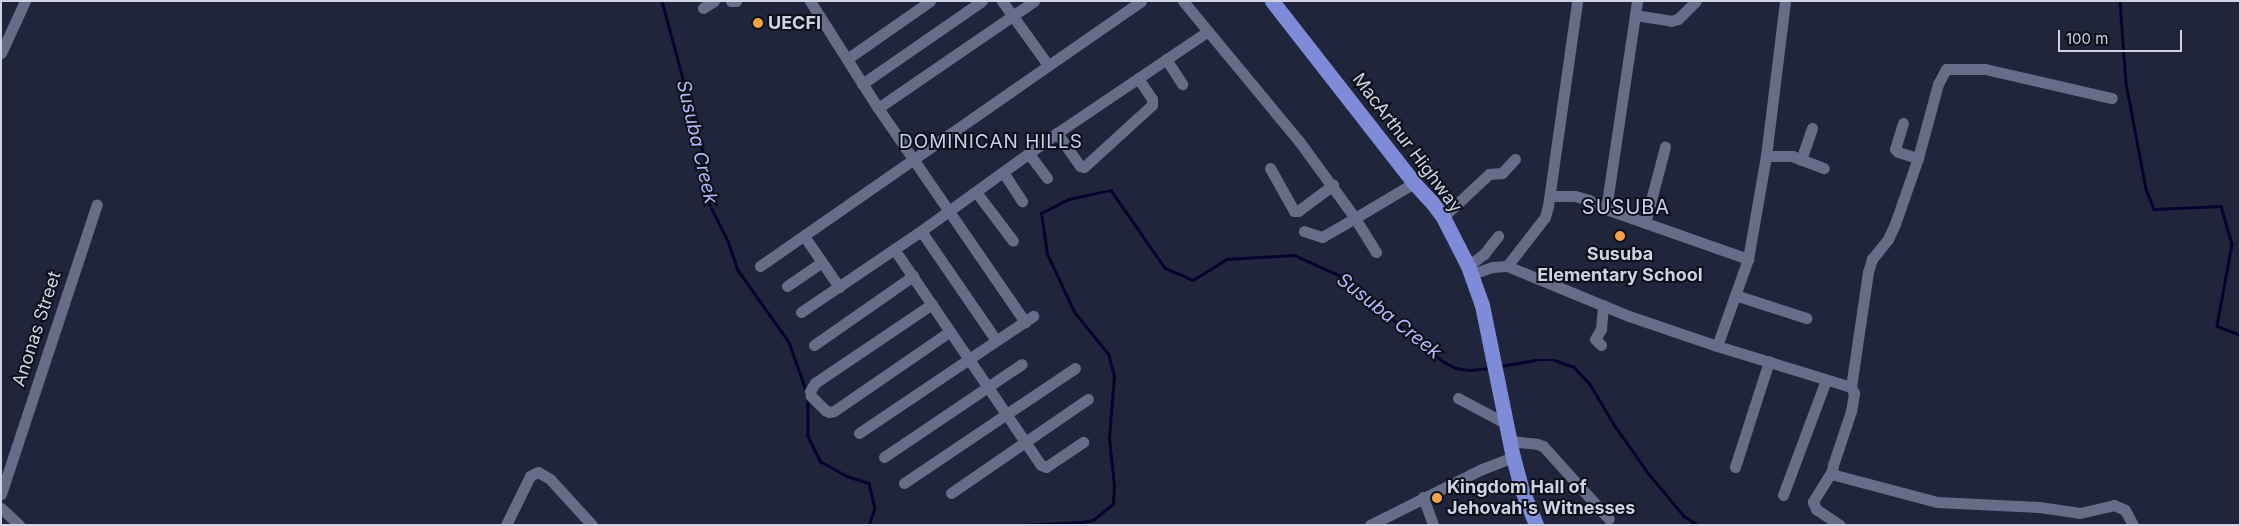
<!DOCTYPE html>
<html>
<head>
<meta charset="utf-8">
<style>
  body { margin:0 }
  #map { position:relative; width:2241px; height:526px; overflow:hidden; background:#20253c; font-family:Inter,sans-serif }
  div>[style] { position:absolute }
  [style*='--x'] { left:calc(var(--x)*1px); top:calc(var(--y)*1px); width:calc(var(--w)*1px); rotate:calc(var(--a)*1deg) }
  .stream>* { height:2.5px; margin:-1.25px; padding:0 1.25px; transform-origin:1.25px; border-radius:1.25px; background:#06032f }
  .minor>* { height:11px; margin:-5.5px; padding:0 5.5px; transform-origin:5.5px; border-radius:5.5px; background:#676d88 }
  .highway>* { height:15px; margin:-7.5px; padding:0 7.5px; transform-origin:7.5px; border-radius:7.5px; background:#7d8bd8 }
  .dots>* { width:14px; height:14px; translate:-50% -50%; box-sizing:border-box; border:2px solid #0d0f19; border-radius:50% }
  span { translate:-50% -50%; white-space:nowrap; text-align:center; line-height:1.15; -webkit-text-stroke:4px #0d0f19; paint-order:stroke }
  .poi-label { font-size:18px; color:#cfd3e2; font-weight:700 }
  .left { translate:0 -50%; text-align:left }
  .street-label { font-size:18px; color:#cfd3e2 }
  .water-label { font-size:19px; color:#acbafa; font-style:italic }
  .neighbourhood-label { font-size:19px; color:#c7ceed; letter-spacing:1px }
  .quarter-label { font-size:20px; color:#c7ceed; letter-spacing:1px }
  .frame { position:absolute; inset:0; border:2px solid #cfd3e2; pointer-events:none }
  .scale { position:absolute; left:2058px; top:30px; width:124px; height:22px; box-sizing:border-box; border:2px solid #cfd3e2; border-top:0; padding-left:6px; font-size:15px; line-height:18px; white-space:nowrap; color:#cfd3e2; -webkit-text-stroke:4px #0d0f19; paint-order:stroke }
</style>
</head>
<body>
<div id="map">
  <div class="stream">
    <i style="--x:662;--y:1;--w:168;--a:74.8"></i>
    <i style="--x:706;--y:163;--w:36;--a:88"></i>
    <i style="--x:707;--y:199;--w:47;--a:63.4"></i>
    <i style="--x:728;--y:241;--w:31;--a:71"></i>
    <i style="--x:738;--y:270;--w:88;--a:54.7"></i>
    <i style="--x:789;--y:342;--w:51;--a:70.5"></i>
    <i style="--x:2120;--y:1;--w:82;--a:85.8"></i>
    <i style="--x:2126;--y:83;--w:108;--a:79.3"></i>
    <i style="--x:2146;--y:189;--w:22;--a:68"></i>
    <i style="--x:2154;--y:209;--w:67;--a:-2.6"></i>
    <i style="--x:2221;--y:206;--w:40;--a:74"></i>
    <i style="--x:2232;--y:244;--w:83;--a:100.4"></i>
    <i style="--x:2217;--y:326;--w:25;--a:21"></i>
    <i style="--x:1501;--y:366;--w:34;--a:-10"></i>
    <i style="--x:1534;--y:360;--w:20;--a:0"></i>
    <i style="--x:1554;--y:360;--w:21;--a:19"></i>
    <i style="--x:1574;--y:367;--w:23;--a:47"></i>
    <i style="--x:1590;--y:384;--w:49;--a:59.2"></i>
    <i style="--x:1615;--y:426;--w:59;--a:54.7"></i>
    <i style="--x:1649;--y:474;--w:55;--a:50.2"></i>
    <i style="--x:1684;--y:516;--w:17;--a:33"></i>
    <i style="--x:808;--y:398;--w:38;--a:90"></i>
    <i style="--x:808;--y:436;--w:28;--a:64"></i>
    <i style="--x:820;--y:461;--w:31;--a:29"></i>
    <i style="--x:847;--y:476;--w:23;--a:18"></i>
    <i style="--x:869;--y:483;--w:26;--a:77"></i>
    <i style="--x:875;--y:508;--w:18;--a:109"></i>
    <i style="--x:1022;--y:525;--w:61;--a:-2.8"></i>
    <i style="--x:1083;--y:522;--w:10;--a:-11"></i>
    <i style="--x:1093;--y:520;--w:26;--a:-39"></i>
    <i style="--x:1113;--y:504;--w:18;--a:-87"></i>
    <i style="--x:1114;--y:486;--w:48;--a:-95.9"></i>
    <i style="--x:1109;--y:438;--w:62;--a:-85.4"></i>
    <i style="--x:1114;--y:376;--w:23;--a:-105"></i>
    <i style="--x:1108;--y:354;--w:54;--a:-129"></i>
    <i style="--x:1074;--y:312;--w:64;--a:-115"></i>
    <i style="--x:1047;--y:254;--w:41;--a:-98.3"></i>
    <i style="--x:1041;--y:213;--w:30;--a:-27"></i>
    <i style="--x:1068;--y:199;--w:44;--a:-11.8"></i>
    <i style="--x:1111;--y:190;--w:95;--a:55.3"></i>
    <i style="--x:1165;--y:268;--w:30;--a:23"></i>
    <i style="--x:1193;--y:280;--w:39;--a:-32"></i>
    <i style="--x:1226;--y:259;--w:68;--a:-3.4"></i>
    <i style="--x:1294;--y:255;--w:51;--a:24.1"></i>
    <i style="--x:1341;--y:276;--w:134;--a:39.9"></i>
    <i style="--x:1444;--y:362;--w:13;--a:27"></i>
    <i style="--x:1456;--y:368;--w:13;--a:9"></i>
    <i style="--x:1469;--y:370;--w:21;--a:-5"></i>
  </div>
  <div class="minor">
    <i style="--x:731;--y:1;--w:5;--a:0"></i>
    <i style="--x:810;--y:1;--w:127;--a:57.6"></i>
    <i style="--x:878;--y:108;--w:260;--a:55.5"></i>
    <i style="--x:1002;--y:1;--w:79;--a:54.3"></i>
    <i style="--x:1183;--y:1;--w:182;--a:50.4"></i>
    <i style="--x:1299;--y:141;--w:95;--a:54"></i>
    <i style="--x:1355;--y:218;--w:38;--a:150"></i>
    <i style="--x:1322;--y:237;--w:19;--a:-162"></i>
    <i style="--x:703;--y:8;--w:13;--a:-32"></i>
    <i style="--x:1635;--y:15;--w:36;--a:9"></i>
    <i style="--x:1671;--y:21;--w:7;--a:-16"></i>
    <i style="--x:1678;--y:19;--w:25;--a:-45"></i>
    <i style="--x:1;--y:53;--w:57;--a:-65.2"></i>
    <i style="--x:847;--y:59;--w:101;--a:-34.9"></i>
    <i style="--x:1166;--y:59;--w:30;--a:57"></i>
    <i style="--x:862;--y:84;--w:146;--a:-34.7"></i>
    <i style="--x:878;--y:108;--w:189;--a:-34.4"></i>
    <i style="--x:1903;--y:123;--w:27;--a:107"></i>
    <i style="--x:1895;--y:149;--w:4;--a:45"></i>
    <i style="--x:1898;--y:152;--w:21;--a:17"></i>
    <i style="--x:1057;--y:133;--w:40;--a:55.1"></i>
    <i style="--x:1080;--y:166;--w:4;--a:14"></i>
    <i style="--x:1084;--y:167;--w:92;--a:-42.4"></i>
    <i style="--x:1152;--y:105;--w:6;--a:-90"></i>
    <i style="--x:1152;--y:99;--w:25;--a:-124"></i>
    <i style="--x:1029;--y:154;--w:30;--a:53"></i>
    <i style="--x:1766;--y:156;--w:26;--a:0"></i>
    <i style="--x:1792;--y:156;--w:34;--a:21"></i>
    <i style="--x:1801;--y:160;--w:34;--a:-71"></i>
    <i style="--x:1270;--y:168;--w:49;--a:60.8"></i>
    <i style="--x:1294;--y:211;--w:4;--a:0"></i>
    <i style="--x:1298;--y:211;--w:44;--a:-36.6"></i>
    <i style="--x:1003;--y:172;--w:35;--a:57"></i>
    <i style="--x:976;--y:192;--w:61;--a:52.9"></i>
    <i style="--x:1550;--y:196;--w:25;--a:0"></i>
    <i style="--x:1575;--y:196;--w:15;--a:16"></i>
    <i style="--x:1589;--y:200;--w:19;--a:28"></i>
    <i style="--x:1606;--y:209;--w:151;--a:19.4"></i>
    <i style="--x:1606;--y:209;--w:210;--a:-81.5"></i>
    <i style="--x:1443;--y:217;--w:63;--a:-43.1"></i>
    <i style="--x:1489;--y:174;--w:13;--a:-4"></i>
    <i style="--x:1502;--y:173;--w:19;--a:-47"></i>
    <i style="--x:1645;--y:223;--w:79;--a:-75.3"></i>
    <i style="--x:921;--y:231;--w:132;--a:55.5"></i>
    <i style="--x:804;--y:236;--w:62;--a:55.5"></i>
    <i style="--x:894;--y:249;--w:261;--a:55.8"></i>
    <i style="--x:1041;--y:465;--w:5;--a:22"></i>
    <i style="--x:1046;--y:467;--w:45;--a:-34"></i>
    <i style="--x:1376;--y:252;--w:40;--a:-122"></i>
    <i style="--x:1355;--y:218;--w:69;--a:-30.7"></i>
    <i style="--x:760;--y:266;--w:464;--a:-34.8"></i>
    <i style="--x:1468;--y:266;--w:20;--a:-37"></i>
    <i style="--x:1484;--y:254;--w:23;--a:-52"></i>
    <i style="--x:1507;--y:266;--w:62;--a:-52.2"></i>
    <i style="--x:1545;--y:217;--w:11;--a:-75"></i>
    <i style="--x:1548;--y:206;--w:207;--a:-81.9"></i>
    <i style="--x:1472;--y:274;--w:21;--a:-19"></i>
    <i style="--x:1492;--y:267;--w:15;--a:-4"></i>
    <i style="--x:1507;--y:266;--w:132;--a:22.3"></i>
    <i style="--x:1629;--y:316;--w:93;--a:18.8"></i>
    <i style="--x:1717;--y:346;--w:140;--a:17"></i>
    <i style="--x:1851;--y:387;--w:7;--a:63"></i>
    <i style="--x:1854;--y:393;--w:18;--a:99"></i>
    <i style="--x:1851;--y:411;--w:57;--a:108.4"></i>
    <i style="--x:1833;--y:465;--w:6;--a:99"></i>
    <i style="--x:1832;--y:471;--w:5;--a:53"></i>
    <i style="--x:1835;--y:475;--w:106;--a:14.8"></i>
    <i style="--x:1937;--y:502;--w:102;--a:2.8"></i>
    <i style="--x:2039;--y:507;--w:41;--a:8.3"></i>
    <i style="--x:2080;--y:513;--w:35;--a:-13"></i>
    <i style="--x:2114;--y:505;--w:12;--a:24"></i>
    <i style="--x:2125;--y:510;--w:17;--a:62"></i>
    <i style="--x:787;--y:286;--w:42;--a:-34.4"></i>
    <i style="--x:1735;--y:295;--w:75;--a:17.9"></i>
    <i style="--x:932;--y:304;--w:141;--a:146"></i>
    <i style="--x:815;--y:383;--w:9;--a:122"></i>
    <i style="--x:810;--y:391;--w:5;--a:79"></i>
    <i style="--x:811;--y:396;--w:20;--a:45"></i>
    <i style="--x:825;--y:410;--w:4;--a:27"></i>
    <i style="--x:829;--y:412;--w:5;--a:-11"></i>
    <i style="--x:834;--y:411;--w:140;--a:-34.5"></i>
    <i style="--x:801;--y:312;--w:145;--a:-34"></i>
    <i style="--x:921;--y:231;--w:168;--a:-35.8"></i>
    <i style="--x:1057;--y:133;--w:181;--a:-34"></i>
    <i style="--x:814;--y:345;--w:121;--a:-34.9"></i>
    <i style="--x:1601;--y:345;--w:8;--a:-135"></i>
    <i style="--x:1595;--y:339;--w:12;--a:-59"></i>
    <i style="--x:1601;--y:329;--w:24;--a:-85"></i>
    <i style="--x:1717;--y:346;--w:92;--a:-70.4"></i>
    <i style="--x:1748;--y:259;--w:105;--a:-80.1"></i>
    <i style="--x:1766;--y:156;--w:156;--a:-83"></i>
    <i style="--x:1851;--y:387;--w:116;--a:-81.6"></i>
    <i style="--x:1868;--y:272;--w:14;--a:-73"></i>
    <i style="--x:1872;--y:259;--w:26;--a:-51"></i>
    <i style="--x:1888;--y:239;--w:17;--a:-65"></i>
    <i style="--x:1895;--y:224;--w:70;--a:-70.8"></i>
    <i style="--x:1918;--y:158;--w:77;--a:-74.9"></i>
    <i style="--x:1938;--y:84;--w:17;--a:-62"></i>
    <i style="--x:1946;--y:69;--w:39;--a:0"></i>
    <i style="--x:1985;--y:69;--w:130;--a:12.9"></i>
    <i style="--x:1458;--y:398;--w:55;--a:28"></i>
    <i style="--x:859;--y:433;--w:210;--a:-33.9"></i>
    <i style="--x:1510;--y:441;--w:27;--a:6"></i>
    <i style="--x:1537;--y:444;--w:6;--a:18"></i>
    <i style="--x:1543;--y:446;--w:98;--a:47.9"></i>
    <i style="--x:884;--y:457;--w:166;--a:-34"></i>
    <i style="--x:1735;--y:467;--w:111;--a:-72.2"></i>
    <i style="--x:1832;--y:471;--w:36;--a:122"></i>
    <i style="--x:1813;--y:502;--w:8;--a:67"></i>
    <i style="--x:1816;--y:509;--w:29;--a:34"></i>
    <i style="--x:904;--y:483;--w:206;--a:-33.9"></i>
    <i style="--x:951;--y:493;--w:166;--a:-34.5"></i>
    <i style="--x:1;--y:494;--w:305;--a:-71.7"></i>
    <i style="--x:1783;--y:495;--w:123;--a:-69.5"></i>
    <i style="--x:1423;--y:497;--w:30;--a:70"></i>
    <i style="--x:1;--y:508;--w:25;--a:43"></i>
    <i style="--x:506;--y:525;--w:55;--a:-63.9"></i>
    <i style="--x:530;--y:476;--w:9;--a:-27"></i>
    <i style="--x:538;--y:472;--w:14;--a:30"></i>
    <i style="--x:550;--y:479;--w:62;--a:47.6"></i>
    <i style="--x:1370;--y:525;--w:125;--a:-26.6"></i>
    <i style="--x:1482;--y:469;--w:33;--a:-21"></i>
  </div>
  <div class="highway">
    <i style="--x:1272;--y:1;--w:231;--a:52"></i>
    <i style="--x:1414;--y:183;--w:25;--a:47"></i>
    <i style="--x:1431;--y:201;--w:20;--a:53"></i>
    <i style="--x:1443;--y:217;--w:55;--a:63"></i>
    <i style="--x:1468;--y:266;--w:41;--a:70.3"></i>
    <i style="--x:1482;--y:305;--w:155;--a:78.5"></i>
    <i style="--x:1513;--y:457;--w:34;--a:75"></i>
    <i style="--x:1522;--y:490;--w:38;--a:68"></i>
  </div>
  <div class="dots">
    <i style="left:758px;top:23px;background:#f6a247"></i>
    <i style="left:1620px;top:236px;background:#f6a247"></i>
    <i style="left:1437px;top:498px;background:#f6a247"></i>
  </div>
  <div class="poi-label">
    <span class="left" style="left:768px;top:23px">UECFI</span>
    <span style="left:1620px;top:265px">Susuba<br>Elementary School</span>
    <span class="left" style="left:1447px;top:498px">Kingdom Hall of<br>Jehovah's Witnesses</span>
  </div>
  <div class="street-label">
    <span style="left:1407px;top:143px;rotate:53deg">MacArthur Highway</span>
    <span style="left:37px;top:329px;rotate:-72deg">Anonas Street</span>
  </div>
  <div class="water-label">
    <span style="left:697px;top:142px;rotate:77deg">Susuba Creek</span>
    <span style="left:1389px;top:316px;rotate:38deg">Susuba Creek</span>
  </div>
  <div class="neighbourhood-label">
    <span style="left:991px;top:142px">DOMINICAN HILLS</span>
  </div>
  <div class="quarter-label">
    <span style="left:1626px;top:207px">SUSUBA</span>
  </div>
  <div class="frame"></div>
  <div class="scale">100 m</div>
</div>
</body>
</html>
